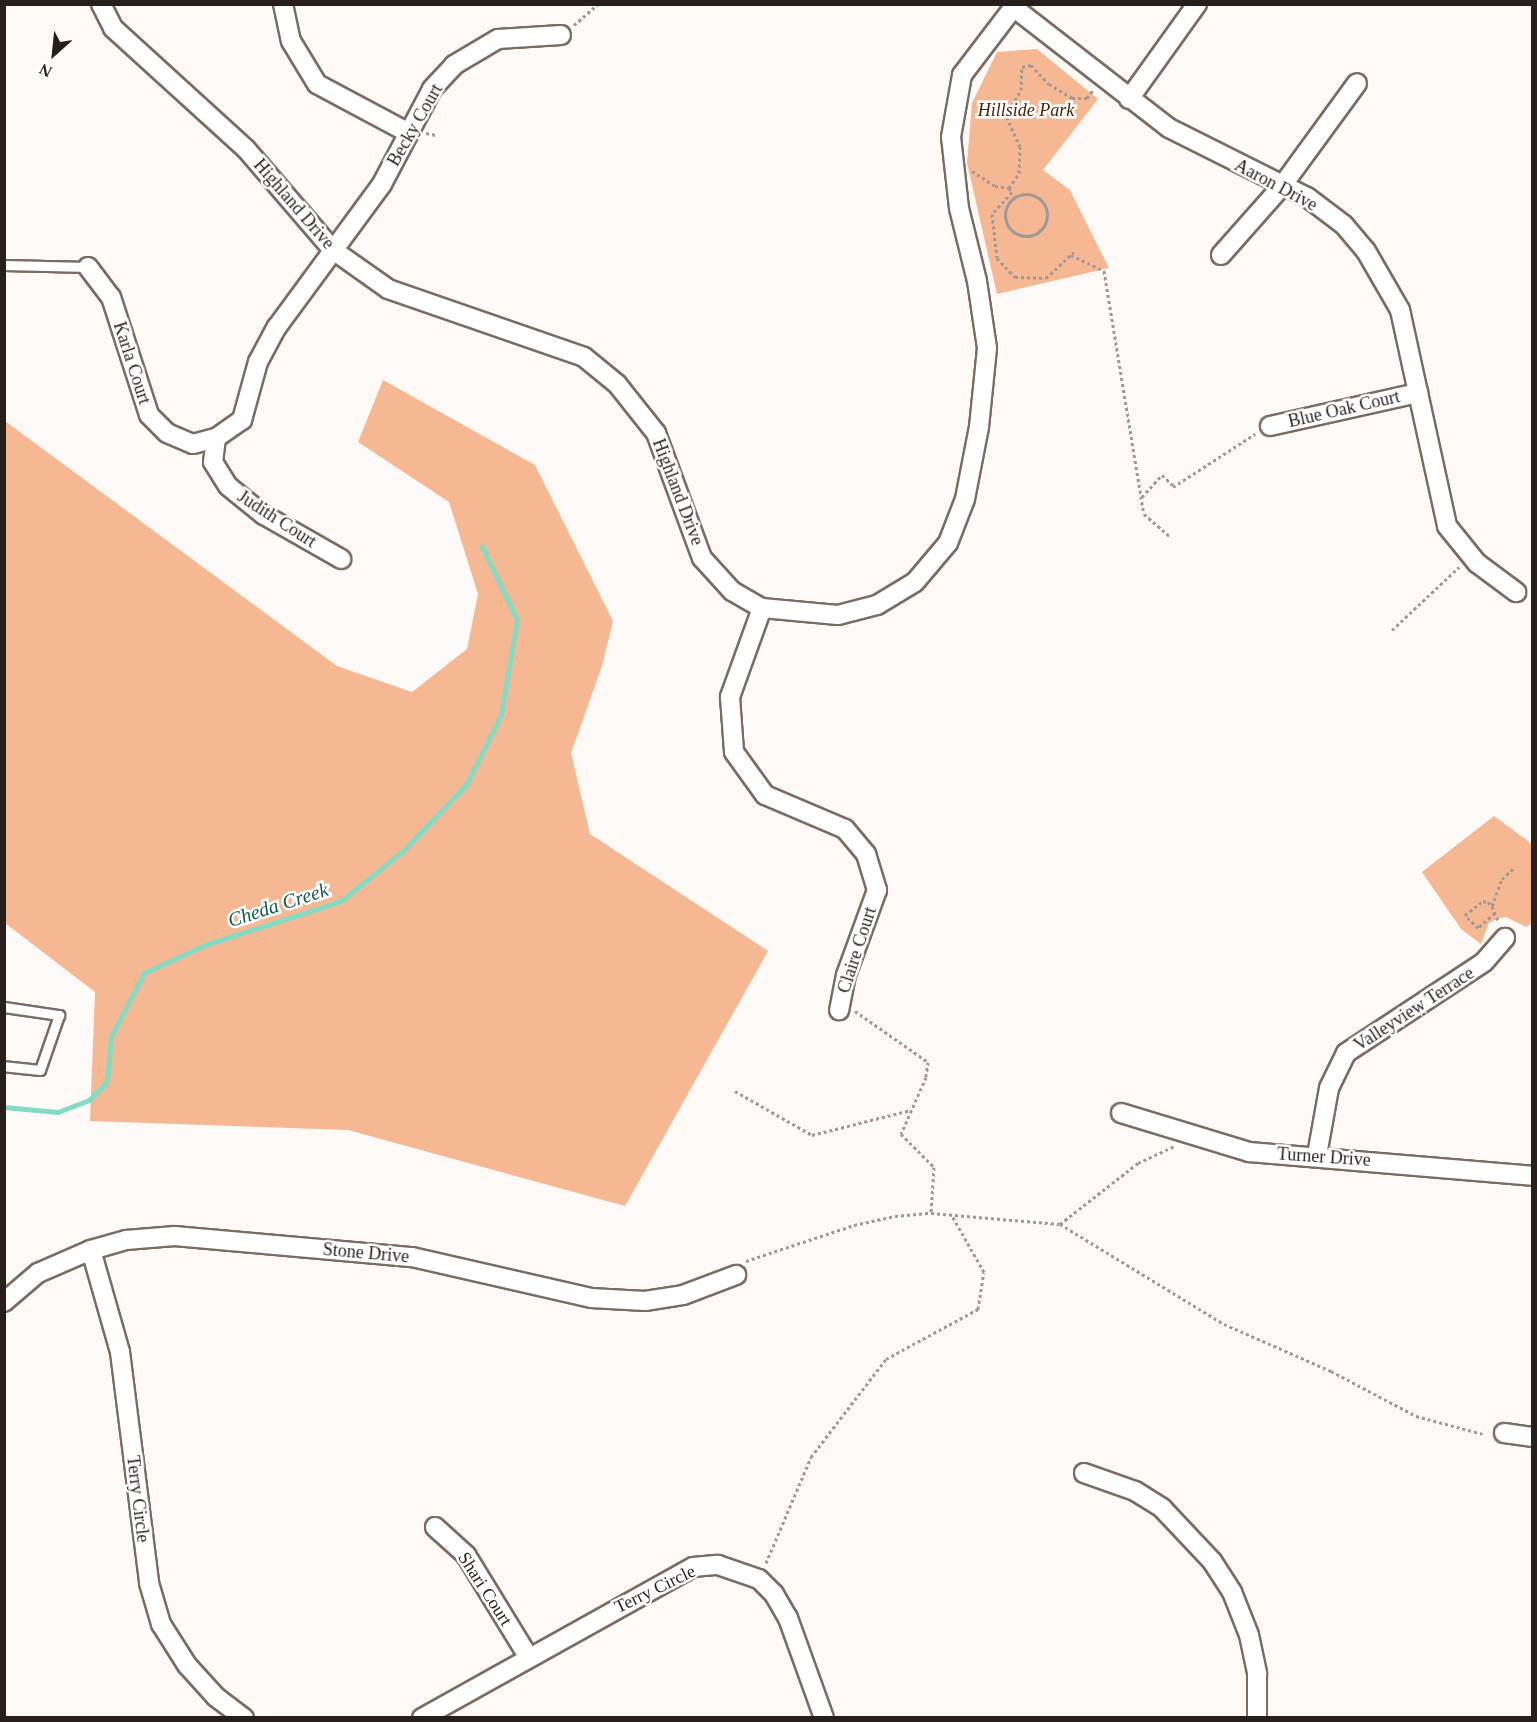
<!DOCTYPE html>
<html>
<head>
<meta charset="utf-8">
<style>
  body { margin:0 }
  #map { position:relative; width:1537px; height:1722px; overflow:hidden; background:#fdf9f7; font-family:Georgia,serif }
  div>[style] { position:absolute }
  [style*='--x'] { left:calc(var(--x)*1px); top:calc(var(--y)*1px); width:calc(var(--w)*1px); rotate:calc(var(--a)*1deg) }
  .green>* { inset:0; background:#f6b893 }
  .stream>* { height:4.5px; margin:-2.25px; padding:0 2.25px; transform-origin:2.25px; border-radius:2.25px; background:#83dbc4 }
  .path>* { height:3px; margin-top:-1.5px; transform-origin:0; background:repeating-linear-gradient(90deg,#9e9996 0 3px,transparent 0 6px) }
  .path>.ring { margin:-1.5px; padding:0; box-sizing:content-box; background:none; border:3px solid #9e9996; border-radius:50% }
  .roads { filter:drop-shadow(2px 0 #7b6c63) drop-shadow(-2px 0 #7b6c63) drop-shadow(0 2px #7b6c63) drop-shadow(0 -2px #7b6c63) }
  .lane>* { height:9px; margin:-4.5px; padding:0 4.5px; transform-origin:4.5px; border-radius:4.5px; background:#fff }
  .street>* { height:18px; margin:-9px; padding:0 9px; transform-origin:9px; border-radius:9px; background:#fff }
  span { translate:-50% -50%; white-space:nowrap; text-align:center; line-height:1.15; -webkit-text-stroke:5px #fff; paint-order:stroke }
  .park-label { font-size:18px; color:#4b2205; font-style:italic }
  .street-label { font-size:18px; color:#261f1c }
  .water-label { font-size:20px; color:#0f594a; font-style:italic }
  .frame { position:absolute; inset:0; border:6px solid #261f1c; pointer-events:none }
  .north { position:absolute; left:24px; top:24px; width:60px; height:60px; -webkit-text-stroke:4px #fff; paint-order:stroke; rotate:207deg; font-size:16px; font-weight:700; line-height:24px; text-align:center; color:#261f1c }
  .north::after { content:''; display:block; margin:auto; width:21px; height:27px; background:#261f1c; clip-path:polygon(50% 0,100% 100%,50% 72%,0 100%) }
</style>
</head>
<body>
<div id="map">
  <div class="green">
    <i style="clip-path:polygon(1037px 49px,1098px 99px,1043px 170px,1070px 190px,1109px 268px,997px 294px,967px 163px,972px 103px,997px 52px)"></i>
    <i style="clip-path:polygon(383px 380px,535px 465px,613px 621px,602px 666px,571px 753px,590px 834px,768px 951px,625px 1206px,348px 1130px,90px 1121px,95px 992px,5px 923px,5px 421px,337px 666px,412px 692px,467px 649px,478px 594px,449px 502px,358px 442px)"></i>
    <i style="clip-path:polygon(1494px 816px,1532px 844px,1532px 923px,1526px 927px,1506px 917px,1497px 919px,1489px 923px,1481px 944px,1461px 929px,1422px 872px)"></i>
  </div>
  <div class="stream">
    <i style="--x:4;--y:1107;--w:54;--a:5.3"></i>
    <i style="--x:58;--y:1112;--w:33;--a:-21"></i>
    <i style="--x:89;--y:1100;--w:25;--a:-45"></i>
    <i style="--x:107;--y:1082;--w:45;--a:-84.9"></i>
    <i style="--x:111;--y:1037;--w:72;--a:-62.7"></i>
    <i style="--x:144;--y:973;--w:67;--a:-24.7"></i>
    <i style="--x:205;--y:945;--w:143;--a:-17.9"></i>
    <i style="--x:341;--y:901;--w:80;--a:-38.9"></i>
    <i style="--x:403;--y:851;--w:91;--a:-46.3"></i>
    <i style="--x:466;--y:785;--w:78;--a:-63.4"></i>
    <i style="--x:501;--y:715;--w:96;--a:-80.4"></i>
    <i style="--x:517;--y:620;--w:81;--a:-115.6"></i>
  </div>
  <div class="path">
    <i style="--x:574;--y:25;--w:32;--a:-41"></i>
    <i style="--x:426;--y:133;--w:10;--a:11"></i>
    <i style="--x:972;--y:171;--w:27;--a:33"></i>
    <i style="--x:995;--y:186;--w:14;--a:8"></i>
    <i style="--x:1009;--y:188;--w:18;--a:-56"></i>
    <i style="--x:1019;--y:173;--w:26;--a:-88"></i>
    <i style="--x:1020;--y:147;--w:34;--a:-114"></i>
    <i style="--x:1006;--y:116;--w:30;--a:-60"></i>
    <i style="--x:1021;--y:90;--w:23;--a:-88"></i>
    <i style="--x:1022;--y:67;--w:9;--a:-13"></i>
    <i style="--x:1031;--y:65;--w:26;--a:47"></i>
    <i style="--x:1049;--y:84;--w:27;--a:31"></i>
    <i style="--x:1072;--y:98;--w:15;--a:0"></i>
    <i style="--x:1087;--y:98;--w:10;--a:-53"></i>
    <i style="--x:1009;--y:188;--w:5;--a:53"></i>
    <i style="--x:1012;--y:192;--w:30;--a:132"></i>
    <i style="--x:992;--y:214;--w:44;--a:83.5"></i>
    <i style="--x:997;--y:258;--w:26;--a:47"></i>
    <i style="--x:1015;--y:277;--w:31;--a:2"></i>
    <i style="--x:1046;--y:278;--w:38;--a:-43"></i>
    <i class="ring" style="left:1005px;top:194px;width:39px;height:39px"></i>
    <i style="--x:1071;--y:255;--w:37;--a:26"></i>
    <i style="--x:1104;--y:271;--w:246;--a:80.7"></i>
    <i style="--x:1144;--y:514;--w:35;--a:41"></i>
    <i style="--x:1173;--y:487;--w:98;--a:-32.9"></i>
    <i style="--x:1142;--y:497;--w:30;--a:-48"></i>
    <i style="--x:1162;--y:475;--w:16;--a:43"></i>
    <i style="--x:1392;--y:630;--w:92;--a:-43.2"></i>
    <i style="--x:1492;--y:906;--w:29;--a:-70"></i>
    <i style="--x:1502;--y:879;--w:16;--a:-43"></i>
    <i style="--x:1495;--y:913;--w:23;--a:139"></i>
    <i style="--x:1478;--y:928;--w:18;--a:-135"></i>
    <i style="--x:1465;--y:915;--w:23;--a:-38"></i>
    <i style="--x:1483;--y:901;--w:5;--a:11"></i>
    <i style="--x:1488;--y:902;--w:6;--a:45"></i>
    <i style="--x:1492;--y:906;--w:18;--a:68"></i>
    <i style="--x:855;--y:1011;--w:89;--a:34.9"></i>
    <i style="--x:928;--y:1062;--w:15;--a:98"></i>
    <i style="--x:926;--y:1077;--w:62;--a:113.7"></i>
    <i style="--x:901;--y:1134;--w:47;--a:45"></i>
    <i style="--x:934;--y:1167;--w:46;--a:93.7"></i>
    <i style="--x:735;--y:1091;--w:89;--a:29.7"></i>
    <i style="--x:812;--y:1135;--w:102;--a:-14.2"></i>
    <i style="--x:1060;--y:1224;--w:99;--a:-38"></i>
    <i style="--x:1138;--y:1163;--w:40;--a:-25"></i>
    <i style="--x:746;--y:1261;--w:114;--a:-18.4"></i>
    <i style="--x:854;--y:1225;--w:42;--a:-12.4"></i>
    <i style="--x:895;--y:1216;--w:36;--a:-5"></i>
    <i style="--x:931;--y:1213;--w:129;--a:4.9"></i>
    <i style="--x:1060;--y:1224;--w:192;--a:31.4"></i>
    <i style="--x:1224;--y:1324;--w:117;--a:23.7"></i>
    <i style="--x:1331;--y:1371;--w:96;--a:27.9"></i>
    <i style="--x:1416;--y:1416;--w:69;--a:15"></i>
    <i style="--x:766;--y:1563;--w:115;--a:-67"></i>
    <i style="--x:811;--y:1457;--w:123;--a:-52.6"></i>
    <i style="--x:886;--y:1359;--w:105;--a:-28.5"></i>
    <i style="--x:978;--y:1309;--w:37;--a:-81"></i>
    <i style="--x:984;--y:1272;--w:67;--a:-119.6"></i>
  </div>
  <div class="roads">
    <div class="lane">
      <i style="--x:4;--y:265;--w:84;--a:1.4"></i>
      <i style="--x:4;--y:1007;--w:56;--a:8.3"></i>
      <i style="--x:59;--y:1015;--w:58;--a:109.1"></i>
      <i style="--x:40;--y:1070;--w:36;--a:-174"></i>
    </div>
    <div class="street">
      <i style="--x:101;--y:4;--w:27;--a:63"></i>
      <i style="--x:113;--y:28;--w:180;--a:42.3"></i>
      <i style="--x:246;--y:149;--w:133;--a:49.3"></i>
      <i style="--x:333;--y:250;--w:67;--a:35.3"></i>
      <i style="--x:388;--y:289;--w:207;--a:19.1"></i>
      <i style="--x:584;--y:357;--w:43;--a:39.3"></i>
      <i style="--x:617;--y:384;--w:63;--a:51.5"></i>
      <i style="--x:656;--y:433;--w:133;--a:69.8"></i>
      <i style="--x:702;--y:558;--w:45;--a:47.7"></i>
      <i style="--x:732;--y:591;--w:34;--a:30"></i>
      <i style="--x:762;--y:608;--w:76;--a:5.3"></i>
      <i style="--x:838;--y:615;--w:40;--a:-14.4"></i>
      <i style="--x:877;--y:605;--w:44;--a:-31.2"></i>
      <i style="--x:915;--y:582;--w:51;--a:-49.8"></i>
      <i style="--x:948;--y:543;--w:47;--a:-68.9"></i>
      <i style="--x:965;--y:499;--w:73;--a:-79"></i>
      <i style="--x:979;--y:427;--w:79;--a:-84.2"></i>
      <i style="--x:987;--y:348;--w:68;--a:-98.5"></i>
      <i style="--x:977;--y:281;--w:75;--a:-103.9"></i>
      <i style="--x:959;--y:208;--w:71;--a:-96.4"></i>
      <i style="--x:951;--y:137;--w:63;--a:-79.9"></i>
      <i style="--x:962;--y:75;--w:89;--a:-52.7"></i>
      <i style="--x:283;--y:4;--w:38;--a:78"></i>
      <i style="--x:291;--y:41;--w:50;--a:58.8"></i>
      <i style="--x:317;--y:84;--w:102;--a:28.1"></i>
      <i style="--x:1013;--y:7;--w:197;--a:37.8"></i>
      <i style="--x:1169;--y:128;--w:154;--a:26.6"></i>
      <i style="--x:1307;--y:197;--w:46;--a:37.1"></i>
      <i style="--x:1344;--y:225;--w:34;--a:50"></i>
      <i style="--x:1366;--y:251;--w:68;--a:60"></i>
      <i style="--x:1400;--y:310;--w:221;--a:77.7"></i>
      <i style="--x:1447;--y:526;--w:48;--a:51"></i>
      <i style="--x:1477;--y:563;--w:49;--a:36.6"></i>
      <i style="--x:1129;--y:99;--w:117;--a:-54.4"></i>
      <i style="--x:1221;--y:255;--w:92;--a:-48.5"></i>
      <i style="--x:1282;--y:186;--w:127;--a:-53.9"></i>
      <i style="--x:88;--y:267;--w:38;--a:53"></i>
      <i style="--x:111;--y:297;--w:124;--a:72.1"></i>
      <i style="--x:149;--y:415;--w:25;--a:45"></i>
      <i style="--x:167;--y:433;--w:28;--a:23"></i>
      <i style="--x:193;--y:444;--w:24;--a:-15"></i>
      <i style="--x:216;--y:438;--w:32;--a:-35"></i>
      <i style="--x:242;--y:420;--w:60;--a:-74.6"></i>
      <i style="--x:258;--y:362;--w:40;--a:-62"></i>
      <i style="--x:277;--y:327;--w:177;--a:-53.7"></i>
      <i style="--x:382;--y:184;--w:107;--a:-62.2"></i>
      <i style="--x:432;--y:89;--w:33;--a:-47"></i>
      <i style="--x:454;--y:65;--w:51;--a:-30.6"></i>
      <i style="--x:498;--y:39;--w:63;--a:-3.6"></i>
      <i style="--x:1270;--y:426;--w:152;--a:-12.6"></i>
      <i style="--x:216;--y:438;--w:24;--a:97"></i>
      <i style="--x:213;--y:462;--w:28;--a:58"></i>
      <i style="--x:228;--y:486;--w:46;--a:38.9"></i>
      <i style="--x:264;--y:515;--w:89;--a:29.7"></i>
      <i style="--x:762;--y:608;--w:95;--a:109.8"></i>
      <i style="--x:730;--y:697;--w:55;--a:85.8"></i>
      <i style="--x:734;--y:752;--w:53;--a:54.2"></i>
      <i style="--x:765;--y:795;--w:87;--a:23"></i>
      <i style="--x:845;--y:829;--w:33;--a:50"></i>
      <i style="--x:866;--y:854;--w:38;--a:73"></i>
      <i style="--x:877;--y:890;--w:90;--a:110"></i>
      <i style="--x:846;--y:975;--w:36;--a:101"></i>
      <i style="--x:1121;--y:1113;--w:134;--a:16.9"></i>
      <i style="--x:1249;--y:1152;--w:284;--a:4.8"></i>
      <i style="--x:1317;--y:1155;--w:68;--a:-79.8"></i>
      <i style="--x:1329;--y:1088;--w:39;--a:-64"></i>
      <i style="--x:1346;--y:1053;--w:165;--a:-33.4"></i>
      <i style="--x:1484;--y:962;--w:32;--a:-49"></i>
      <i style="--x:91;--y:1250;--w:106;--a:74.1"></i>
      <i style="--x:120;--y:1352;--w:233;--a:82.8"></i>
      <i style="--x:149;--y:1583;--w:43;--a:73.7"></i>
      <i style="--x:161;--y:1624;--w:49;--a:57.6"></i>
      <i style="--x:187;--y:1665;--w:43;--a:47.8"></i>
      <i style="--x:216;--y:1697;--w:35;--a:37"></i>
      <i style="--x:4;--y:1302;--w:45;--a:-40.5"></i>
      <i style="--x:38;--y:1273;--w:58;--a:-23.5"></i>
      <i style="--x:91;--y:1250;--w:36;--a:-16"></i>
      <i style="--x:126;--y:1240;--w:49;--a:-4.7"></i>
      <i style="--x:175;--y:1236;--w:238;--a:5.1"></i>
      <i style="--x:412;--y:1257;--w:184;--a:12.9"></i>
      <i style="--x:591;--y:1298;--w:54;--a:3.2"></i>
      <i style="--x:645;--y:1301;--w:38;--a:-9"></i>
      <i style="--x:683;--y:1295;--w:57;--a:-20.7"></i>
      <i style="--x:1504;--y:1433;--w:28;--a:8"></i>
      <i style="--x:1084;--y:1473;--w:54;--a:19.4"></i>
      <i style="--x:1135;--y:1491;--w:32;--a:32"></i>
      <i style="--x:1162;--y:1508;--w:73;--a:46.7"></i>
      <i style="--x:1212;--y:1561;--w:37;--a:57"></i>
      <i style="--x:1232;--y:1592;--w:46;--a:68.4"></i>
      <i style="--x:1249;--y:1635;--w:40;--a:78"></i>
      <i style="--x:1257;--y:1674;--w:44;--a:90"></i>
      <i style="--x:435;--y:1527;--w:42;--a:42.1"></i>
      <i style="--x:466;--y:1555;--w:119;--a:58.5"></i>
      <i style="--x:422;--y:1718;--w:310;--a:-29.1"></i>
      <i style="--x:693;--y:1567;--w:25;--a:-5"></i>
      <i style="--x:718;--y:1565;--w:43;--a:18.9"></i>
      <i style="--x:759;--y:1579;--w:21;--a:45"></i>
      <i style="--x:774;--y:1594;--w:28;--a:60"></i>
      <i style="--x:788;--y:1618;--w:106;--a:70.2"></i>
    </div>
  </div>
  <div class="park-label">
    <span style="left:1026px;top:110px">Hillside Park</span>
  </div>
  <div class="street-label">
    <span style="left:415px;top:125px;rotate:-60deg">Becky Court</span>
    <span style="left:1276px;top:185px;rotate:28deg">Aaron Drive</span>
    <span style="left:294px;top:204px;rotate:49deg">Highland Drive</span>
    <span style="left:132px;top:363px;rotate:72deg">Karla Court</span>
    <span style="left:1344px;top:409px;rotate:-13deg">Blue Oak Court</span>
    <span style="left:678px;top:492px;rotate:69deg">Highland Drive</span>
    <span style="left:277px;top:519px;rotate:33deg">Judith Court</span>
    <span style="left:857px;top:950px;rotate:-72deg">Claire Court</span>
    <span style="left:1414px;top:1009px;rotate:-33deg">Valleyview Terrace</span>
    <span style="left:1324px;top:1157px;rotate:4deg">Turner Drive</span>
    <span style="left:366px;top:1253px;rotate:5deg">Stone Drive</span>
    <span style="left:138px;top:1499px;rotate:83deg">Terry Circle</span>
    <span style="left:485px;top:1589px;rotate:57deg">Shari Court</span>
    <span style="left:655px;top:1589px;rotate:-26deg">Terry Circle</span>
  </div>
  <div class="water-label">
    <span style="left:278px;top:905px;rotate:-18deg">Cheda Creek</span>
  </div>
  <div class="frame"></div>
  <div class="north">N</div>
</div>
</body>
</html>
